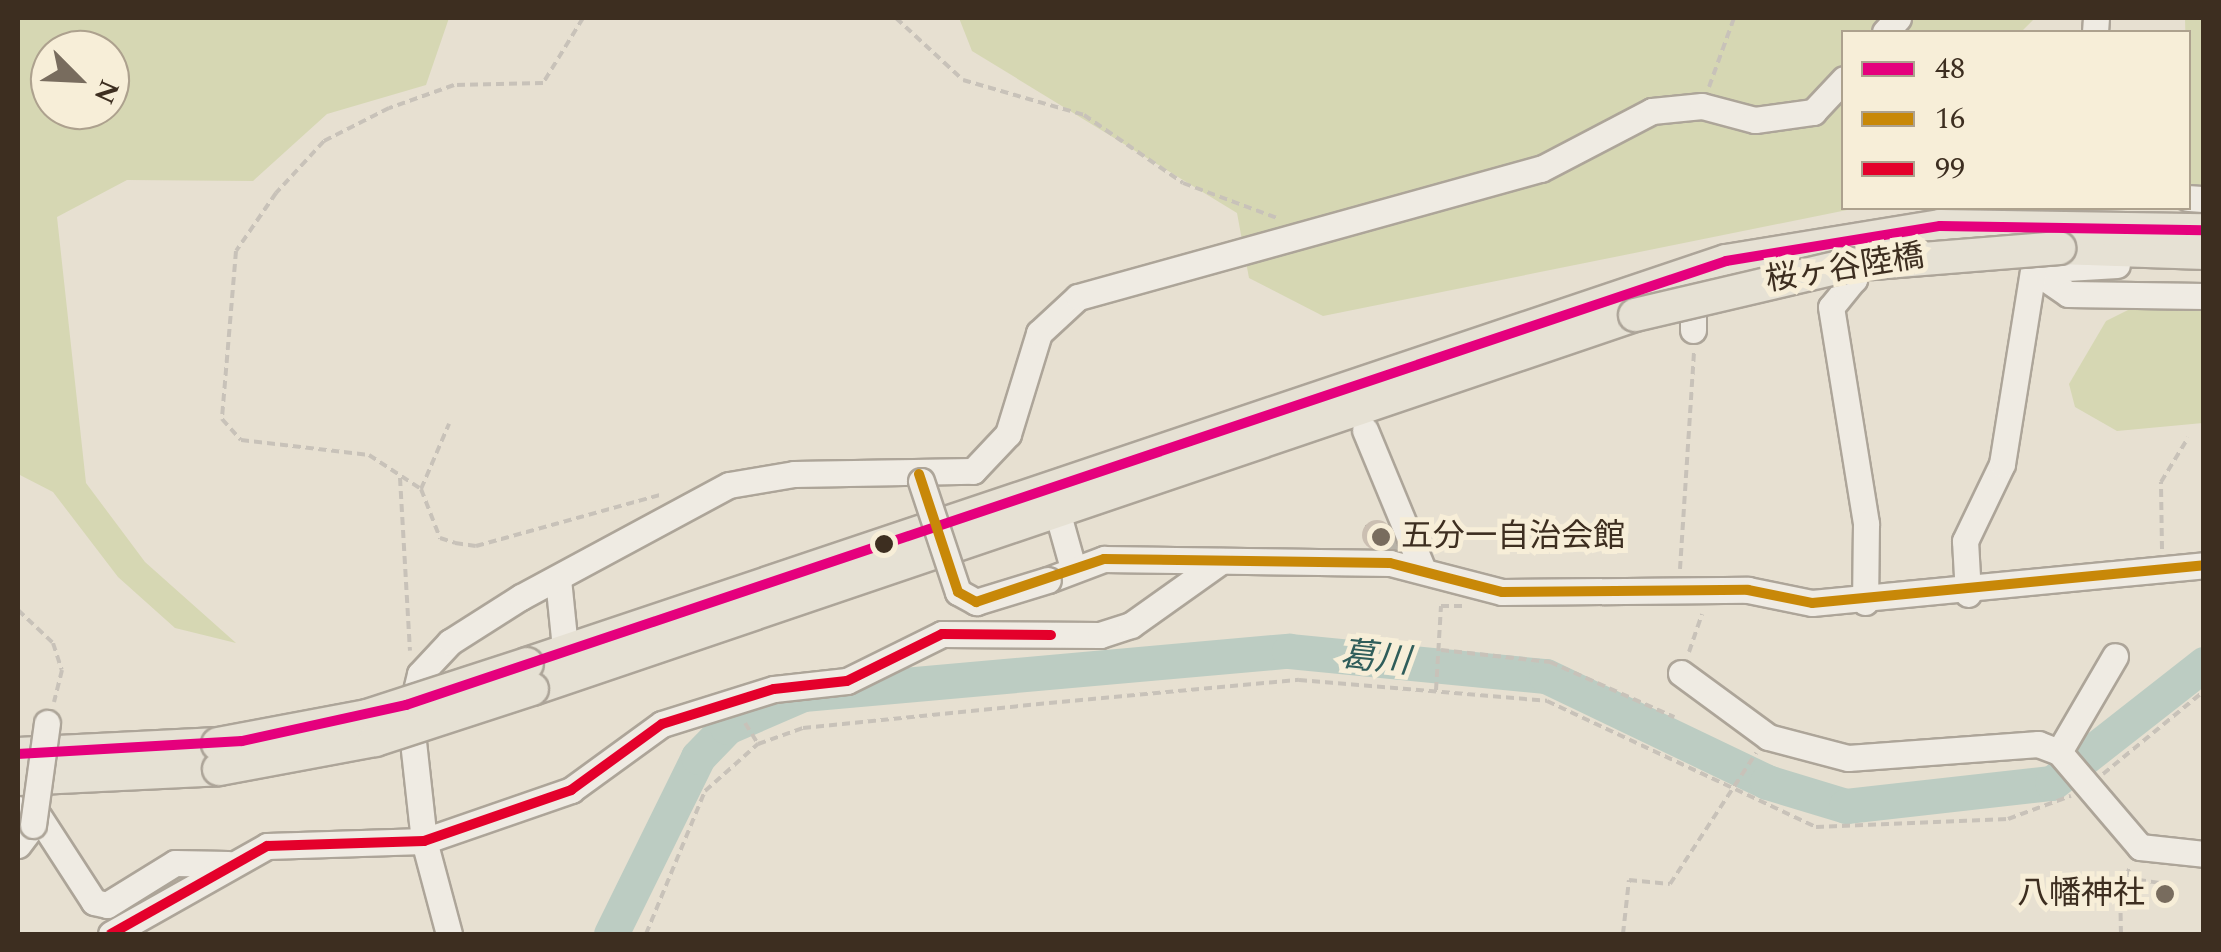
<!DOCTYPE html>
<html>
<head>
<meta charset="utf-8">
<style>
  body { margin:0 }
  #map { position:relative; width:2221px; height:952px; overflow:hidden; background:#e7e0d1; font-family:Spectral,"Noto Sans JP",serif }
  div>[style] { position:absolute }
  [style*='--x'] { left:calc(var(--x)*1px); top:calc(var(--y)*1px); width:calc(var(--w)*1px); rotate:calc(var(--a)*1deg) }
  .green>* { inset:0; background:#d6d7b3 }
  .shadow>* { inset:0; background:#0003 }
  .river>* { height:35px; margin:-17.5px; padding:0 17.5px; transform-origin:17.5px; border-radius:17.5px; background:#bcccc2 }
  .building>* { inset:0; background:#cbbfb2 }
  .round { border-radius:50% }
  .path>* { height:4px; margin-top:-2px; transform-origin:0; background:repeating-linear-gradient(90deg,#c8c2b9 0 8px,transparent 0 13px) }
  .roads { filter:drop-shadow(2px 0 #ada599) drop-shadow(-2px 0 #ada599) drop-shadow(0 2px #ada599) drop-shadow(0 -2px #ada599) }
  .minor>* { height:25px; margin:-12.5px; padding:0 12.5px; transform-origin:12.5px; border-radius:12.5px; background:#efebe3 }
  .major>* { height:32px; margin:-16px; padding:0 16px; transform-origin:16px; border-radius:16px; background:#e6e1d4 }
  .bridges { filter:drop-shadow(2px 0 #ada599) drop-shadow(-2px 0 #ada599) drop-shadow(0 2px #ada599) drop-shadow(0 -2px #ada599) }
  .minor-bridge>* { height:25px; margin:-12.5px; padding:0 12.5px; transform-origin:12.5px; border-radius:12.5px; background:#efebe3 }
  .major-bridge>* { height:32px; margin:-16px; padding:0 16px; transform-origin:16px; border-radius:16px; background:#e6e1d4 }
  .bus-1>* { height:10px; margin:-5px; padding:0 5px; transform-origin:5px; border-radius:5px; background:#e5007d }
  .bus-2>* { height:10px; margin:-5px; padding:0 5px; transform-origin:5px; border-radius:5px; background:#c88808 }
  .bus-3>* { height:10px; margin:-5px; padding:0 5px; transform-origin:5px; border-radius:5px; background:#e4002b }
  .dots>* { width:28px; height:28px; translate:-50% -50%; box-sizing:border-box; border:5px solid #f7eed8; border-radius:50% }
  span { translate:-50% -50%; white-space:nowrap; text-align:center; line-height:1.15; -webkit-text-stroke:10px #f7eed8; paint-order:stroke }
  .street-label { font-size:32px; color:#3d2e20 }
  .poi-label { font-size:32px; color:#3d2e20 }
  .left { translate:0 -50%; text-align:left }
  .right { translate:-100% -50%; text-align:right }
  .water-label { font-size:35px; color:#2f5d5a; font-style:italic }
  .frame { position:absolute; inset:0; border:20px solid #3d2e20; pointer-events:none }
  .legend { position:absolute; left:1841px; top:30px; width:350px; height:180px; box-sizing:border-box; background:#f7eed8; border:2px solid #ada18e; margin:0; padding:12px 18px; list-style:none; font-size:30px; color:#3d2e20 }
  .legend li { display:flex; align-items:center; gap:20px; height:50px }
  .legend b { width:50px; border:2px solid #ada18e }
  .north { position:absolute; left:30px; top:30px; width:100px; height:100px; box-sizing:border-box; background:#f7eed8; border:2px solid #ada18e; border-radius:50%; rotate:114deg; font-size:28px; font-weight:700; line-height:40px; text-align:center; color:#3d2e20 }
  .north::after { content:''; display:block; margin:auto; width:35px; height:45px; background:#786c5e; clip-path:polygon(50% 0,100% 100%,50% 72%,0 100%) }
</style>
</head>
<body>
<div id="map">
  <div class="green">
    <i style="clip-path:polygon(evenodd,18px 18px,449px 18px,426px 85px,327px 114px,253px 181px,127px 180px,57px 217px,86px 483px,145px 562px,236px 643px,175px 628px,118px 577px,53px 492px,18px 474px,18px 18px,50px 50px,110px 50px,110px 110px,50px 110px,50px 50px)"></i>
    <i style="clip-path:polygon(959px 18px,2035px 18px,2021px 32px,1844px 32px,1844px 208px,1857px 208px,1323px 316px,1249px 278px,1237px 213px,972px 51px)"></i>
    <i style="clip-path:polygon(2185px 18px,2203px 18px,2203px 190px,2189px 188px)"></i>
    <i style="clip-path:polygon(2203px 303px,2203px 423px,2117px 431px,2075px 407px,2069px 384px,2106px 321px,2138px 305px)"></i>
  </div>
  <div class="shadow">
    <i style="clip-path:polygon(1384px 524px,1391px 531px,1400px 552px,1366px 545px,1365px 525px)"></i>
  </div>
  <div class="river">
    <i style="--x:611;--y:934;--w:197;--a:-63.8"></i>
    <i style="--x:698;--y:757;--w:42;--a:-46"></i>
    <i style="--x:727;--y:727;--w:83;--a:-23.5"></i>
    <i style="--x:803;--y:694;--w:488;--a:-5.1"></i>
    <i style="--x:1289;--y:651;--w:258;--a:5.6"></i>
    <i style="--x:1546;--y:676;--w:245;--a:25.6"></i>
    <i style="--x:1767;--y:782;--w:83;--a:16.9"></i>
    <i style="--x:1846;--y:806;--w:207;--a:-6.4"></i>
    <i style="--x:2052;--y:783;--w:193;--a:-38.1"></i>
  </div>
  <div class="building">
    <i class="round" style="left:1362px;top:520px;width:30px;height:30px"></i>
  </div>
  <div class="path">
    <i style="--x:583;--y:18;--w:76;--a:121.6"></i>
    <i style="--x:543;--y:83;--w:89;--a:178.7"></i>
    <i style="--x:454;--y:85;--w:69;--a:160.5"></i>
    <i style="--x:389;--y:108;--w:73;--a:153.1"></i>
    <i style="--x:324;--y:141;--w:71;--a:132.7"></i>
    <i style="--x:276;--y:193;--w:70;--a:124.6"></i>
    <i style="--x:236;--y:251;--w:169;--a:94.8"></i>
    <i style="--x:222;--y:419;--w:28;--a:48"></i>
    <i style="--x:241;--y:440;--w:129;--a:6.7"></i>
    <i style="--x:369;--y:455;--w:62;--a:33.2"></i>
    <i style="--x:421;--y:489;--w:53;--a:68.8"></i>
    <i style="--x:440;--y:538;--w:16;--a:18"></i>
    <i style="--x:455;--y:543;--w:21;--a:8"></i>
    <i style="--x:476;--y:546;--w:194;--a:-15.5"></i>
    <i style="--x:896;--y:18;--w:91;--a:42.8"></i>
    <i style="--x:963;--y:80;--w:126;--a:16.1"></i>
    <i style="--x:1084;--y:115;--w:120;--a:34.5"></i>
    <i style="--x:1183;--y:183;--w:103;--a:20.4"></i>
    <i style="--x:1709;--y:87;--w:73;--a:-70.1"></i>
    <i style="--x:400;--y:478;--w:173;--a:86.7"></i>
    <i style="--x:421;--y:489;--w:71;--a:-66.7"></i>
    <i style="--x:2162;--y:549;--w:67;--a:-90.9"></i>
    <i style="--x:2161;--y:482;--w:52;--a:-58.5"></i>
    <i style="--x:1680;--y:569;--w:219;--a:-86.3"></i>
    <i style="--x:18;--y:610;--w:48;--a:43.3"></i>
    <i style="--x:53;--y:643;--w:28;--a:72"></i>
    <i style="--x:62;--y:670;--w:33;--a:104"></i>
    <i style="--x:1441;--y:650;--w:110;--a:6.3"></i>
    <i style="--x:1550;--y:662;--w:136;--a:23.9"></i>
    <i style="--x:1689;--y:652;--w:40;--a:-71.1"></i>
    <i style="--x:1436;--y:690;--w:84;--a:-86.6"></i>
    <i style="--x:1441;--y:606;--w:21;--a:0"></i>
    <i style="--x:745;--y:723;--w:25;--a:58"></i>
    <i style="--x:2103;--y:774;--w:131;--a:-39.4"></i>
    <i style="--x:2125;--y:878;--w:35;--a:8"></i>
    <i style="--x:646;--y:934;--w:155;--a:-67.6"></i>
    <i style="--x:705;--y:791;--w:71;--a:-41.6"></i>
    <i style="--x:758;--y:744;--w:48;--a:-19.6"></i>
    <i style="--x:803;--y:728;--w:247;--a:-5.8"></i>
    <i style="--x:1049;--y:703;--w:251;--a:-5.3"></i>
    <i style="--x:1299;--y:680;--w:249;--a:4.8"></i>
    <i style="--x:1547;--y:701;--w:297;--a:25.1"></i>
    <i style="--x:1816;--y:827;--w:192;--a:-2.4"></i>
    <i style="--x:2008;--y:819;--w:67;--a:-20.1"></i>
    <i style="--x:1623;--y:934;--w:54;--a:-83.7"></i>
    <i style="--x:1629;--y:880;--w:41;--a:5.6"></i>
    <i style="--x:1670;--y:884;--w:157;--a:-56.7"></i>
    <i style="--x:2121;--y:934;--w:46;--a:-91.2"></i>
    <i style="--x:2120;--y:888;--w:25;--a:-64"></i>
  </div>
  <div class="roads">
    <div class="minor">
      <i style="--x:1885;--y:32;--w:19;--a:-47"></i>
      <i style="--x:2095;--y:32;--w:14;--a:-86"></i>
      <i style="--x:2188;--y:198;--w:16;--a:4"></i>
      <i style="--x:1834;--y:263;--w:26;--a:39"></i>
      <i style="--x:1854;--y:279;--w:36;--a:129"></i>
      <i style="--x:1831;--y:307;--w:220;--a:80.8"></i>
      <i style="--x:1866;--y:524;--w:78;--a:90.7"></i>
      <i style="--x:2033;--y:270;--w:42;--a:34.4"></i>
      <i style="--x:2068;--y:294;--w:136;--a:0.8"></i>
      <i style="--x:2033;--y:270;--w:84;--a:-3.4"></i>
      <i style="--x:1693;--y:330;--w:46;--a:-90"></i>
      <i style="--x:1365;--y:430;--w:146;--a:67.5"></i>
      <i style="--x:1057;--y:511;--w:59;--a:74.3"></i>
      <i style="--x:558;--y:579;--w:89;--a:84.2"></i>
      <i style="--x:1048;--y:580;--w:60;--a:-20.6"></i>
      <i style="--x:1104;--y:559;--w:286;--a:0.8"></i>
      <i style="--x:1390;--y:563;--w:116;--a:14.5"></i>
      <i style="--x:1502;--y:592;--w:246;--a:-0.5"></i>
      <i style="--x:1748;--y:590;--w:65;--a:11.5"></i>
      <i style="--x:1812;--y:603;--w:394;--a:-5.5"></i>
      <i style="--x:1968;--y:594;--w:53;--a:-93.2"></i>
      <i style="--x:1965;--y:541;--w:85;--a:-64.3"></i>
      <i style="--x:2002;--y:464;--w:196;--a:-80.9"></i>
      <i style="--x:1681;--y:673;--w:108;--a:36.3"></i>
      <i style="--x:1768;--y:737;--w:83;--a:14.7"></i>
      <i style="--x:1848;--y:758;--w:191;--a:-4.2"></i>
      <i style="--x:2038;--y:744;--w:22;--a:21"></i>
      <i style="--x:2059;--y:752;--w:125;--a:49.5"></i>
      <i style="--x:2140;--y:847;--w:64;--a:6.2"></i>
      <i style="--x:2059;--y:752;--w:111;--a:-59.7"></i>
      <i style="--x:18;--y:809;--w:22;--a:21"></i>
      <i style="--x:39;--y:817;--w:101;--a:57.1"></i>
      <i style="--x:94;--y:902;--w:13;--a:13"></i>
      <i style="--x:107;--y:905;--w:80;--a:-31.7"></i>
      <i style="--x:175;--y:863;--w:53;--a:1.1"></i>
      <i style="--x:18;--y:845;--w:25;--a:-53"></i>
      <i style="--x:111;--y:934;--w:179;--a:-29.4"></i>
      <i style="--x:267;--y:846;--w:157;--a:-1.8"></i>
      <i style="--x:424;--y:841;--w:156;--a:-19.1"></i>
      <i style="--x:571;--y:790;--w:112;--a:-36"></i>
      <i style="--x:662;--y:724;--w:117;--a:-17.4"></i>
      <i style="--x:774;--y:689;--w:73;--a:-6.3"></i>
      <i style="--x:847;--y:681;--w:106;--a:-26.3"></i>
      <i style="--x:942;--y:634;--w:158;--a:0.4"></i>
      <i style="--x:1100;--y:635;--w:33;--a:-18"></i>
      <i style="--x:1131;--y:625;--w:110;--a:-35.4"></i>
      <i style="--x:449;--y:934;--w:96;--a:-105"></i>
      <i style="--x:424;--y:841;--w:127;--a:-96.3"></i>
      <i style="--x:410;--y:715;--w:42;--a:-76.3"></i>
      <i style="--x:420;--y:674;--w:44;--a:-46.8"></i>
      <i style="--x:450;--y:642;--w:84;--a:-32.4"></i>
      <i style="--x:521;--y:597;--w:236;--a:-28.3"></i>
      <i style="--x:729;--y:485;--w:66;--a:-9.6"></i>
      <i style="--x:794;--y:474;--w:179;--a:-1"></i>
      <i style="--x:973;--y:471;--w:51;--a:-46.6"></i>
      <i style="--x:1008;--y:434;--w:106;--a:-72.9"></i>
      <i style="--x:1039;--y:333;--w:53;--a:-42.7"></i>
      <i style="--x:1078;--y:297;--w:480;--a:-15.5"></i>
      <i style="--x:1541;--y:169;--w:125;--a:-27.6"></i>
      <i style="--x:1652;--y:111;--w:50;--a:-5.7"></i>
      <i style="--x:1702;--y:106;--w:55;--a:14.8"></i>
      <i style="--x:1755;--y:120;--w:59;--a:-7.9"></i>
      <i style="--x:1813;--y:112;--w:45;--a:-46.8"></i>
    </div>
    <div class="major">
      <i style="--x:2059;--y:248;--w:145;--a:2"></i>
      <i style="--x:527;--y:664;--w:1265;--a:-18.58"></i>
      <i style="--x:1726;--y:261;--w:217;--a:-9.3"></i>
      <i style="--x:1940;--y:226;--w:264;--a:0.9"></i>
      <i style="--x:532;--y:689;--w:1165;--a:-18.73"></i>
      <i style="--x:18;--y:754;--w:200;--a:-2.9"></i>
      <i style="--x:18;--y:779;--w:201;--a:-2.8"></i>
    </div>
  </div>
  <div class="bridges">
    <div class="minor-bridge">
      <i style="--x:921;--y:481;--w:117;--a:71.6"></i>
      <i style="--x:958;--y:592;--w:21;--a:29"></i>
      <i style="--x:976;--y:602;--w:75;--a:-17"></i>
      <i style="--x:33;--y:825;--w:103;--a:-82.2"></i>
    </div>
    <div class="major-bridge">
      <i style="--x:1635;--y:315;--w:220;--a:-13.2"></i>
      <i style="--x:1849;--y:265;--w:211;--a:-4.6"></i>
      <i style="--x:218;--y:744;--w:152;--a:-10.6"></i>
      <i style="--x:367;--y:716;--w:168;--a:-18"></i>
      <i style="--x:219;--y:769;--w:159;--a:-10.5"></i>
      <i style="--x:375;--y:740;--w:165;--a:-18"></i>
    </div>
  </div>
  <div class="bus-1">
    <i style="--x:18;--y:754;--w:224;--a:-3.3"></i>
    <i style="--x:242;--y:741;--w:168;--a:-12.4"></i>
    <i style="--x:406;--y:705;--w:1393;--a:-18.59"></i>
    <i style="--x:1726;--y:261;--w:217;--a:-9.3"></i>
    <i style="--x:1940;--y:226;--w:264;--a:0.9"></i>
  </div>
  <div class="bus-2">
    <i style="--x:919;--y:474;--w:124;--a:71.7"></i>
    <i style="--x:958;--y:592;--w:21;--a:29"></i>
    <i style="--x:976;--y:602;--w:135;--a:-18.6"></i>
    <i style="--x:1104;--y:559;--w:286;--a:0.8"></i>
    <i style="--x:1390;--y:563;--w:116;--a:14.5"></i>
    <i style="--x:1502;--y:592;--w:246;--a:-0.5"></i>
    <i style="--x:1748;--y:590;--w:65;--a:11.5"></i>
    <i style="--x:1812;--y:603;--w:394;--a:-5.5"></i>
  </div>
  <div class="bus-3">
    <i style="--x:111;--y:934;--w:179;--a:-29.4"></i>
    <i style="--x:267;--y:846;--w:157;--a:-1.8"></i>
    <i style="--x:424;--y:841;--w:156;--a:-19.1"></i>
    <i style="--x:571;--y:790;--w:112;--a:-36"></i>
    <i style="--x:662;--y:724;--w:117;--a:-17.4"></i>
    <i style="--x:774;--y:689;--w:73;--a:-6.3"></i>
    <i style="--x:847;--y:681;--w:106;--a:-26.3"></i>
    <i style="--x:942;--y:634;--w:109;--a:0.5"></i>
  </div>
  <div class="dots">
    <i style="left:1381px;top:537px;background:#786c5e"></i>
    <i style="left:884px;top:544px;background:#3d2e20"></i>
    <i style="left:2165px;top:894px;background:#786c5e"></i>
  </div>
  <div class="street-label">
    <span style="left:1845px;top:269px;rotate:-9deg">桜ヶ谷陸橋</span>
  </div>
  <div class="poi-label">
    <span class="left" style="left:1401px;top:537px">五分一自治会館</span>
    <span class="right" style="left:2145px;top:894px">八幡神社</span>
  </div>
  <div class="water-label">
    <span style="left:1375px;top:659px;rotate:6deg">葛川</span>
  </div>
  <div class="frame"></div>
  <ul class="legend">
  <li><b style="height:12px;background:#e5007d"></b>48</li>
  <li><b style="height:12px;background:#c88808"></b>16</li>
  <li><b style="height:12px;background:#e4002b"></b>99</li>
  </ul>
  <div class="north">N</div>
</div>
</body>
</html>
